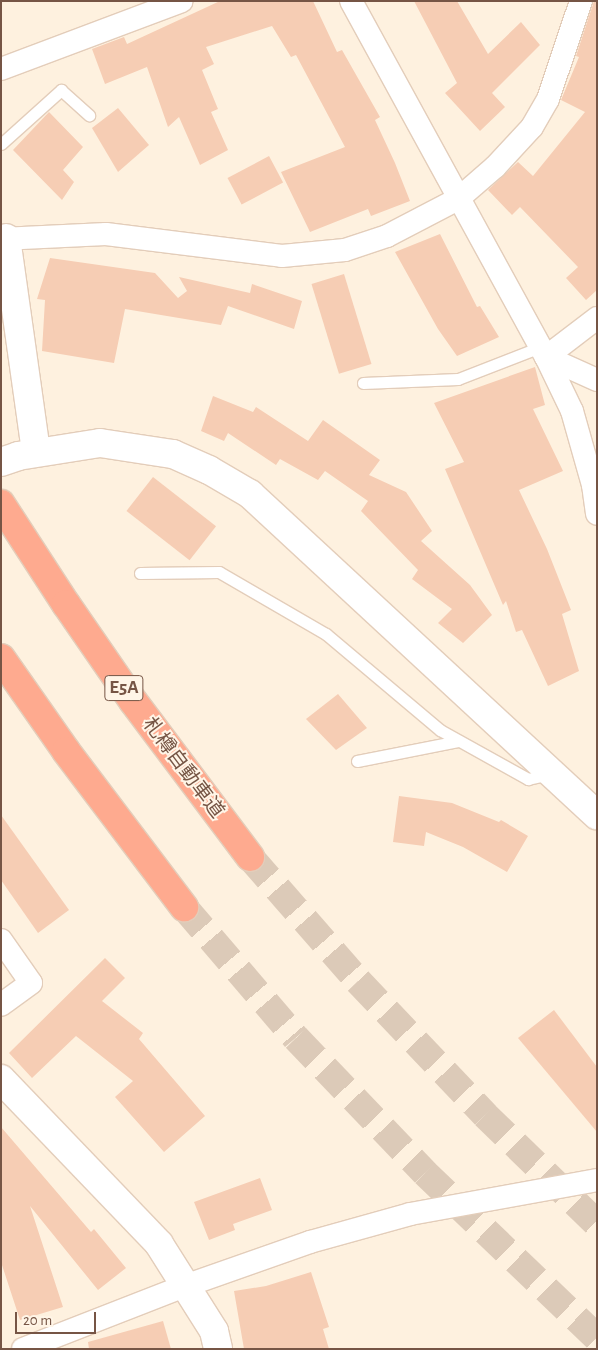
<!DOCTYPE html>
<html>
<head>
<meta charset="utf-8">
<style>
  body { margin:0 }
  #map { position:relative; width:598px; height:1350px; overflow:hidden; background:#fef1df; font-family:"Alegreya Sans","Noto Sans JP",sans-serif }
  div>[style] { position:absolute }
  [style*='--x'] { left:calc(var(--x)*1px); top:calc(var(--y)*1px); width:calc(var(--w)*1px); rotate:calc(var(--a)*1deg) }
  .building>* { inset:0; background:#f6cdb4; transform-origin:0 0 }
  .highway-tunnel>* { height:28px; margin-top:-14px; transform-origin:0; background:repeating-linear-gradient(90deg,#dccab8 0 28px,transparent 0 42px) }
  .roads { filter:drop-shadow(1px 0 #e3cdba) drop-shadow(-1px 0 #e3cdba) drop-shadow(0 1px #e3cdba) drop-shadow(0 -1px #e3cdba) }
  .lane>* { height:11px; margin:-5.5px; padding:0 5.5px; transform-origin:5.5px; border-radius:5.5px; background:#fff }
  .street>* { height:22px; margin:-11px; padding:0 11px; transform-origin:11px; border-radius:11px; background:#fff }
  .secondary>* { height:28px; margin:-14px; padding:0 14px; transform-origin:14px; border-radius:14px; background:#fff }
  .highway>* { height:28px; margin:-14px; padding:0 14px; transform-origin:14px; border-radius:14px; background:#feaa8f }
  span { translate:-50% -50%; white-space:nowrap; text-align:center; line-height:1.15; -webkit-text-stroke:4px #fff5e7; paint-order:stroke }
  .shield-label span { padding:1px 4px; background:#fff5e7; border:1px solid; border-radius:4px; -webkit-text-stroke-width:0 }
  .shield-label { font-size:19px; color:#765545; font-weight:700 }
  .street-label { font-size:20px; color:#765545 }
  .frame { position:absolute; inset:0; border:2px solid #765545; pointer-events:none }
  .scale { position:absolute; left:15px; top:1312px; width:81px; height:22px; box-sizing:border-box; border:2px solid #765545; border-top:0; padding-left:6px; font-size:15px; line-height:18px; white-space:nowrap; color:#765545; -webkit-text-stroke:4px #fff5e7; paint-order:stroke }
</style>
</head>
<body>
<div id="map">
  <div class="building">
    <i style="clip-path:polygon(220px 1px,313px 1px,337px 52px,342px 50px,380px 117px,375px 120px,395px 163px,410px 201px,371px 216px,368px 209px,310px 232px,281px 172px,345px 147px,296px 55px,291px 57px,272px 26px,206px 47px,214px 64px,202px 70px,218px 109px,211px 112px,228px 150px,200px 165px,179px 117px,168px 127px,147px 67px,105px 84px,92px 49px,124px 37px,127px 44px)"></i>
    <i style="clip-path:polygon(414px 1px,457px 1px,488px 54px,521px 22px,540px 45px,492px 93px,505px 107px,480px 131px,445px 93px,457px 83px)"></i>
    <i style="clip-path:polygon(594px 1px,597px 1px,597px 290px,586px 300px,566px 278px,578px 267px,520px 207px,512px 215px,488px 190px,518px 162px,533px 176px,585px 112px,561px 100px,579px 57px,576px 56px)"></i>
    <i style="clip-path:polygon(118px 108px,149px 145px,118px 172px,92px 128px)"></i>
    <i style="clip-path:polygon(49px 112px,83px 147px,63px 170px,74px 182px,62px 200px,13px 150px)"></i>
    <i style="left:269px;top:156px;width:30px;height:47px;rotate:62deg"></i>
    <i style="clip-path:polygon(440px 234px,477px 307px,480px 306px,499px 337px,457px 356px,438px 329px,395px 252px)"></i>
    <i style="clip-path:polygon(50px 258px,155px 273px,178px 298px,187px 291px,179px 277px,250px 293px,252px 284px,302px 301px,294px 329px,228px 306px,221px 325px,125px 309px,114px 363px,42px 351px,45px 300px,37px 299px)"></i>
    <i style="left:344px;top:274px;width:94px;height:34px;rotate:73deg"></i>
    <i style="clip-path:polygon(535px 367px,545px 405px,533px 409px,563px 471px,519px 490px,547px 549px,571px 610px,562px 614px,579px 671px,548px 686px,522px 630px,516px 632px,506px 601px,503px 605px,445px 469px,464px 462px,434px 403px)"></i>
    <i style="clip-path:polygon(213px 396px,253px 412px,256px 407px,308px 441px,323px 420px,380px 460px,369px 475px,406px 492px,432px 531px,421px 541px,470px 585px,492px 615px,463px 643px,438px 623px,452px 609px,412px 579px,418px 570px,361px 511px,368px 501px,325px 471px,318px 480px,280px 459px,276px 465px,228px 433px,224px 441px,201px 431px)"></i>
    <i style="left:153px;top:477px;width:80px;height:43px;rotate:38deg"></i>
    <i style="clip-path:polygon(338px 694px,367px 728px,336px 750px,306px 719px)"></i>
    <i style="clip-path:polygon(399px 796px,452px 803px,499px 822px,501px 820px,528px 836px,507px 872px,463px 847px,426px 832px,424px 846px,393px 842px)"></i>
    <i style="clip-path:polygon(1px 815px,69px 910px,38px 933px,1px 880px)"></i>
    <i style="clip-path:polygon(105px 958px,125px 978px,102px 1001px,143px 1033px,139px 1039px,205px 1116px,164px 1152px,115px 1097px,133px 1081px,76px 1036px,32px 1078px,9px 1053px)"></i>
    <i style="clip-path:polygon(554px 1010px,597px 1067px,597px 1132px,518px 1038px)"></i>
    <i style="clip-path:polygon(1px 1127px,91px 1232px,94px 1229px,126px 1268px,98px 1290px,30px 1206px,63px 1307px,20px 1320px,1px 1262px)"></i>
    <i style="clip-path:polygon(260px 1178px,272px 1210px,233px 1224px,235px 1230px,209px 1240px,194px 1202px)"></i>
    <i style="clip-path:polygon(311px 1272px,329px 1327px,323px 1329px,329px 1349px,244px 1349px,234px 1291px,266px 1286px)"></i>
    <i style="clip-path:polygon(163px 1321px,171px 1349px,89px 1349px,88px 1342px)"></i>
  </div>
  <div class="highway-tunnel">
    <i style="--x:250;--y:857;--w:164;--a:48.9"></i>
    <i style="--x:358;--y:981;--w:185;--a:46.5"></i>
    <i style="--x:485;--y:1115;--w:156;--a:44.2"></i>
    <i style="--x:184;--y:907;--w:172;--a:49.5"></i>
    <i style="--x:296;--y:1038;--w:187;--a:46.3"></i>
    <i style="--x:425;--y:1173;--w:238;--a:43.8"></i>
  </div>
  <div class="roads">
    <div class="lane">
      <i style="--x:1;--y:144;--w:81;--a:-42"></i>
      <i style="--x:61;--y:90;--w:38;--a:42"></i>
      <i style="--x:363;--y:383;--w:95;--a:-2.4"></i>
      <i style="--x:458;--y:379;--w:88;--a:-21.3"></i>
      <i style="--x:140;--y:573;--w:79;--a:-0.7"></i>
      <i style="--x:219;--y:572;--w:124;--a:30.1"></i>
      <i style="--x:326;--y:634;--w:149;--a:40.1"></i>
      <i style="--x:440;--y:730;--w:101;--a:29.1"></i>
      <i style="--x:528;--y:779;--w:23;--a:-13"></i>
      <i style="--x:357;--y:761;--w:104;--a:-11.1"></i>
    </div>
    <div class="street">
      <i style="--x:351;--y:1;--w:406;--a:61.3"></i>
      <i style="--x:546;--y:357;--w:60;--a:64.3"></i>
      <i style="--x:572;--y:411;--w:77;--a:74.2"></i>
      <i style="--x:593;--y:485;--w:29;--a:82"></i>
      <i style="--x:1;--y:69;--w:193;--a:-20.6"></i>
      <i style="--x:1;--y:239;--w:105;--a:-2.7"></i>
      <i style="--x:106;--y:234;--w:177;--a:7.1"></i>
      <i style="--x:282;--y:256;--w:63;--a:-5.4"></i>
      <i style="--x:345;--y:250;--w:44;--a:-18.4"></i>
      <i style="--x:387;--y:236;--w:80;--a:-27.5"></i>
      <i style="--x:458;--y:199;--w:49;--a:-40.9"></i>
      <i style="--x:495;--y:167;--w:54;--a:-47.2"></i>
      <i style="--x:532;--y:127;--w:32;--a:-60"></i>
      <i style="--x:548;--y:99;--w:103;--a:-71.4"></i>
      <i style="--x:546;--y:357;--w:64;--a:-37.4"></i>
      <i style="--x:546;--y:357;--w:56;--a:24.3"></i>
      <i style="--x:1;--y:940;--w:52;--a:55.1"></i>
      <i style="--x:31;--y:983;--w:37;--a:144"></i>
      <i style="--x:23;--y:1349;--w:174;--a:-21.3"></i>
      <i style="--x:185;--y:1286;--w:133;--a:-19.4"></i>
      <i style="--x:310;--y:1242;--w:104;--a:-15.6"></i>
      <i style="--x:410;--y:1214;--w:190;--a:-10.3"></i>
    </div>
    <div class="secondary">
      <i style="--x:6;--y:238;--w:216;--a:82"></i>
      <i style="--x:1;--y:462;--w:18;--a:-19"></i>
      <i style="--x:18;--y:456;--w:83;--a:-9"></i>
      <i style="--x:100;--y:443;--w:74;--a:8.6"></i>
      <i style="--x:173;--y:454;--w:39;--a:24"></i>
      <i style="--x:209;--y:470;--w:48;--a:30.3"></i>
      <i style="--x:250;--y:494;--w:473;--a:42.8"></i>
      <i style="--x:1;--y:1079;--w:228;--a:46.2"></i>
      <i style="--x:159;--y:1244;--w:103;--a:57.7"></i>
      <i style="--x:214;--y:1331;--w:18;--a:77"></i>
    </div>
    <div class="highway">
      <i style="--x:1;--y:504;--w:119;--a:57"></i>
      <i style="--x:66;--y:604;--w:118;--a:55.4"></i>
      <i style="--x:133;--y:701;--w:195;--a:53.1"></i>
      <i style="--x:1;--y:658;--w:113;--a:55"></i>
      <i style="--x:66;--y:751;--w:196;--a:52.9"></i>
    </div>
  </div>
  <div class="shield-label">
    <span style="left:124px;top:688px">E5A</span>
  </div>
  <div class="street-label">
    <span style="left:183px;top:768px;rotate:53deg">札樽自動車道</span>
  </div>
  <div class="frame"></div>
  <div class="scale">20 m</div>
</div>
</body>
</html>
